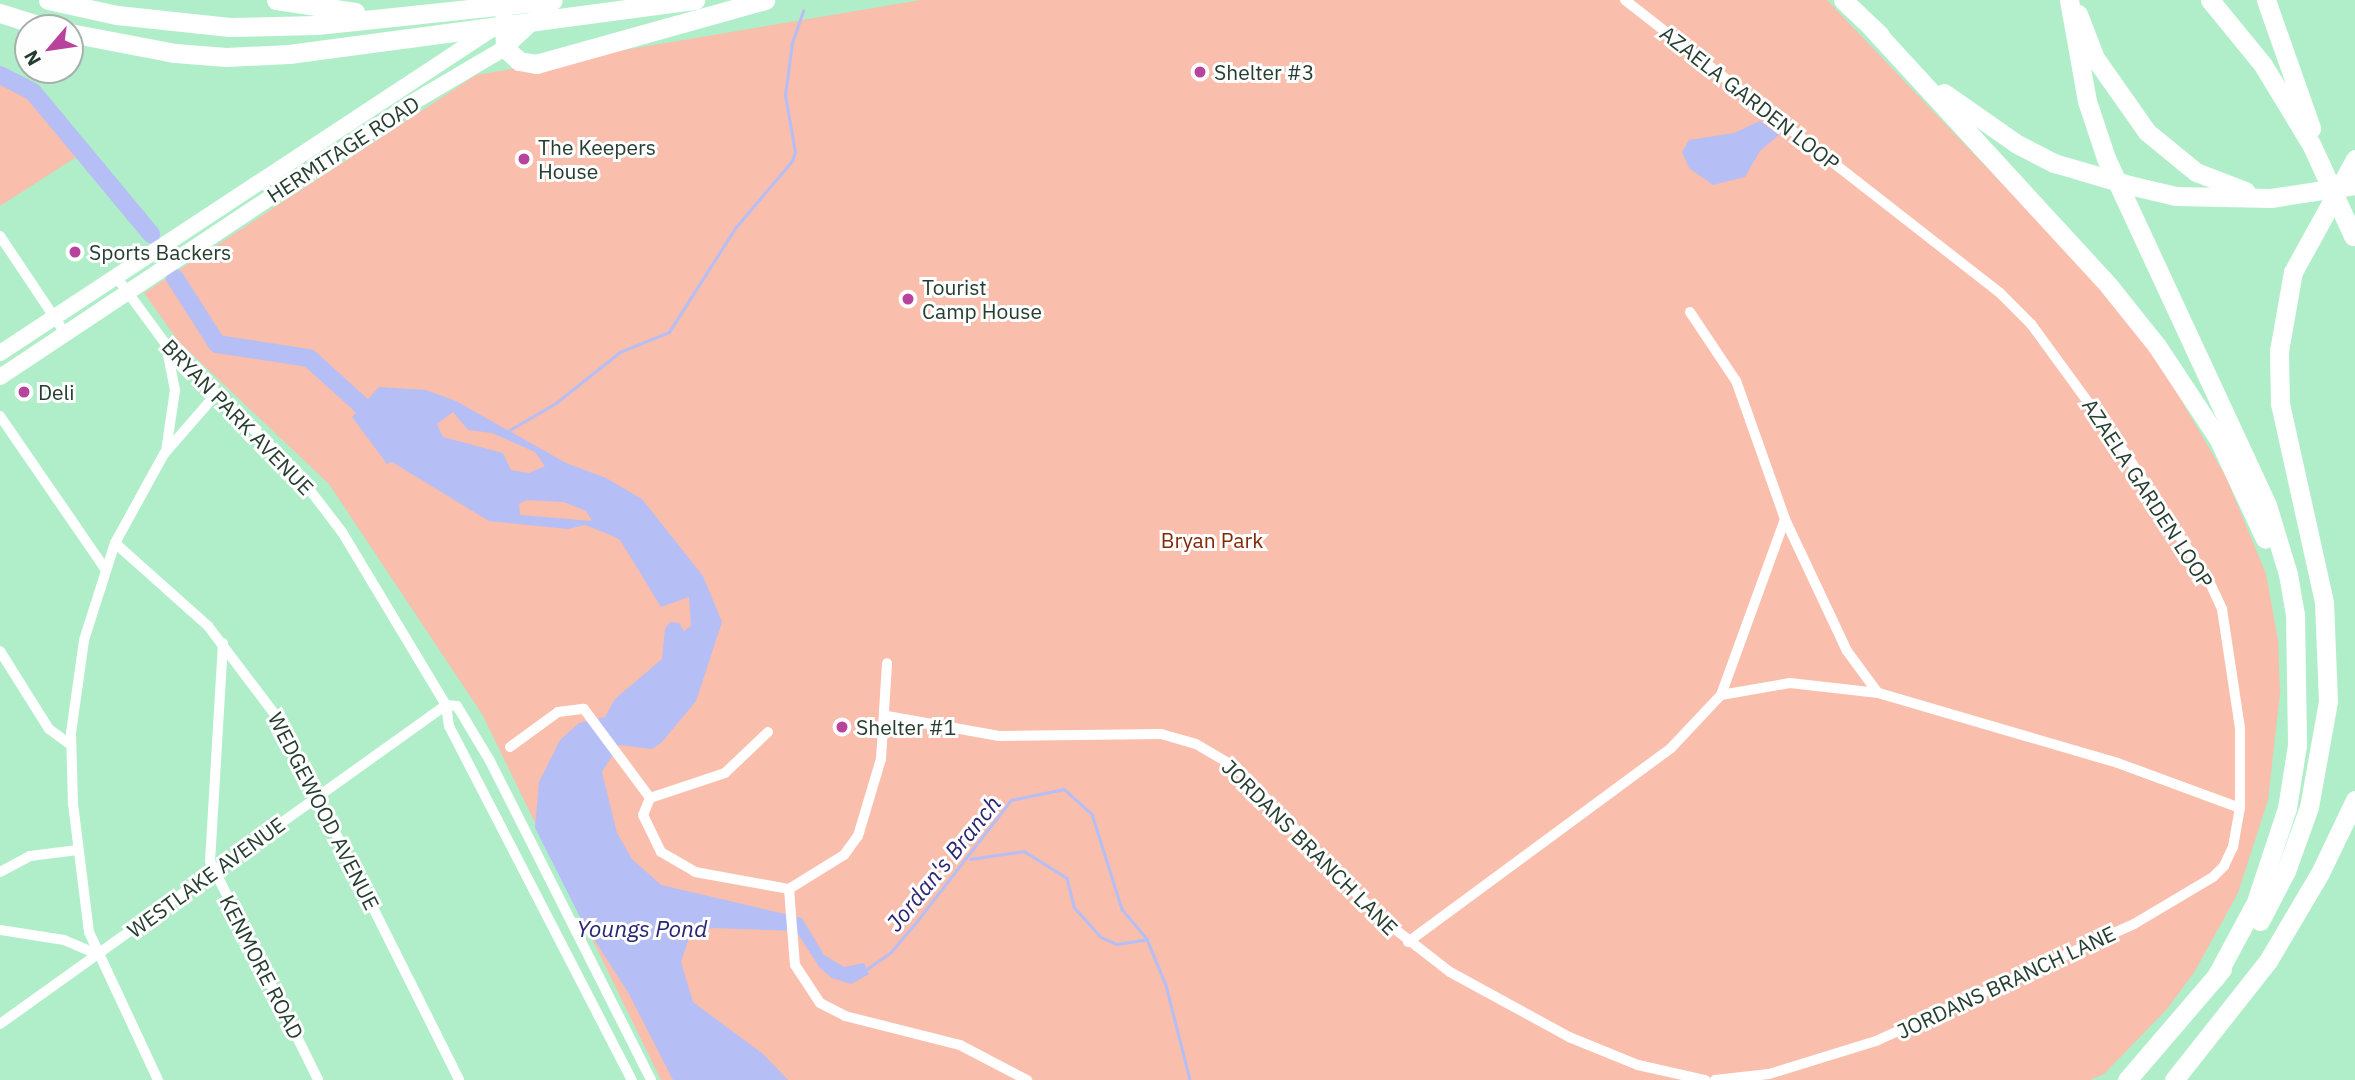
<!DOCTYPE html>
<html>
<head>
<meta charset="utf-8">
<style>
  body { margin:0 }
  #map { position:relative; width:2355px; height:1080px; overflow:hidden; background:#b0eec9; font-family:"IBM Plex Sans",sans-serif }
  div>[style] { position:absolute }
  [style*='--x'] { left:calc(var(--x)*1px); top:calc(var(--y)*1px); width:calc(var(--w)*1px); rotate:calc(var(--a)*1deg) }
  .green>* { inset:0; background:#f9beac }
  .water>* { inset:0; background:#b6bef6 }
  .stream>* { height:2.5px; margin:-1.25px; padding:0 1.25px; transform-origin:1.25px; border-radius:1.25px; background:#b6bef6 }
  .river>* { height:18px; margin:-9px; padding:0 9px; transform-origin:9px; border-radius:9px; background:#b6bef6 }
  .street>* { height:10px; margin:-5px; padding:0 5px; transform-origin:5px; border-radius:5px; background:#fff }
  .primary>* { height:16px; margin:-8px; padding:0 8px; transform-origin:8px; border-radius:8px; background:#fff }
  .highway>* { height:19px; margin:-9.5px; padding:0 9.5px; transform-origin:9.5px; border-radius:9.5px; background:#fff }
  .dots>* { width:19px; height:19px; translate:-50% -50%; box-sizing:border-box; border:4px solid #fefefe; border-radius:50% }
  span { translate:-50% -50%; white-space:nowrap; text-align:center; line-height:1.15; -webkit-text-stroke:6px #fefefe; paint-order:stroke }
  .poi-label { font-size:21px; color:#243d2e }
  .left { translate:0 -50%; text-align:left }
  .street-label { font-size:21px; color:#243d2e }
  .park-label { font-size:21px; color:#812806 }
  .water-label { font-size:23px; color:#282573; font-style:italic }
  .north { position:absolute; left:14px; top:14px; width:70px; height:70px; box-sizing:border-box; background:#fefefe; border:2px solid #a7b1ab; border-radius:50%; rotate:241deg; font-size:19px; font-weight:700; line-height:28px; text-align:center; color:#243d2e }
  .north::after { content:''; display:block; margin:auto; width:24px; height:32px; background:#b7439c; clip-path:polygon(50% 0,100% 100%,50% 72%,0 100%) }
</style>
</head>
<body>
<div id="map">
  <div class="green">
    <i style="clip-path:polygon(921px 0,1827px 0,2095px 281px,2159px 362px,2226px 477px,2266px 574px,2278px 640px,2280px 693px,2268px 800px,2238px 893px,2195px 971px,2167px 1009px,2104px 1074px,2090px 1080px,661px 1080px,482px 714px,329px 484px,179px 342px,144px 293px,476px 75px)"></i>
    <i style="clip-path:polygon(0 72px,17px 84px,78px 156px,0 206px)"></i>
  </div>
  <div class="water">
    <i style="clip-path:polygon(1760px 121px,1779px 135px,1760px 151px,1745px 177px,1713px 185px,1689px 168px,1682px 152px,1689px 140px,1734px 133px)"></i>
    <i style="clip-path:polygon(evenodd,379px 387px,426px 390px,456px 401px,566px 463px,606px 478px,642px 499px,703px 576px,722px 622px,696px 701px,662px 742px,652px 749px,619px 745px,602px 772px,617px 833px,632px 859px,661px 885px,802px 918px,824px 955px,844px 967px,864px 963px,869px 974px,851px 984px,832px 978px,820px 968px,796px 931px,712px 928px,690px 935px,681px 962px,693px 1002px,763px 1054px,788px 1080px,673px 1080px,629px 994px,581px 919px,535px 828px,539px 782px,560px 740px,579px 723px,605px 717px,615px 699px,662px 659px,665px 629px,670px 622px,679px 623px,684px 631px,691px 626px,689px 597px,661px 607px,620px 540px,613px 536px,585px 525px,568px 529px,489px 521px,392px 462px,387px 464px,352px 417px,379px 387px,453px 412px,468px 430px,492px 433px,535px 452px,545px 466px,529px 473px,511px 470px,503px 453px,443px 437px,437px 424px,453px 412px,379px 387px,527px 500px,564px 502px,586px 511px,592px 521px,520px 515px,519px 504px,527px 500px)"></i>
  </div>
  <div class="stream">
    <i style="--x:508;--y:431;--w:56;--a:-30.3"></i>
    <i style="--x:556;--y:403;--w:82;--a:-38.6"></i>
    <i style="--x:620;--y:352;--w:53;--a:-22.2"></i>
    <i style="--x:669;--y:332;--w:125;--a:-57.5"></i>
    <i style="--x:736;--y:227;--w:87;--a:-49.7"></i>
    <i style="--x:792;--y:161;--w:9;--a:-72"></i>
    <i style="--x:795;--y:152;--w:58;--a:-100"></i>
    <i style="--x:785;--y:95;--w:52;--a:-82.3"></i>
    <i style="--x:792;--y:43;--w:34;--a:-71"></i>
    <i style="--x:970;--y:859;--w:55;--a:-8.4"></i>
    <i style="--x:1024;--y:851;--w:51;--a:32.1"></i>
    <i style="--x:1067;--y:878;--w:30;--a:76"></i>
    <i style="--x:1074;--y:907;--w:40;--a:48"></i>
    <i style="--x:1101;--y:937;--w:17;--a:24"></i>
    <i style="--x:1117;--y:944;--w:30;--a:-9"></i>
    <i style="--x:867;--y:969;--w:29;--a:-35"></i>
    <i style="--x:891;--y:952;--w:35;--a:-50"></i>
    <i style="--x:914;--y:925;--w:158;--a:-52.2"></i>
    <i style="--x:1011;--y:800;--w:54;--a:-11.7"></i>
    <i style="--x:1064;--y:789;--w:38;--a:42"></i>
    <i style="--x:1092;--y:814;--w:100;--a:72.5"></i>
    <i style="--x:1122;--y:909;--w:39;--a:50"></i>
    <i style="--x:1147;--y:939;--w:50;--a:67.6"></i>
    <i style="--x:1166;--y:985;--w:98;--a:75.8"></i>
  </div>
  <div class="river">
    <i style="--x:0;--y:75;--w:37;--a:27"></i>
    <i style="--x:33;--y:92;--w:185;--a:50.3"></i>
    <i style="--x:175;--y:278;--w:78;--a:57.5"></i>
    <i style="--x:217;--y:344;--w:93;--a:8.7"></i>
    <i style="--x:309;--y:358;--w:70;--a:42.1"></i>
  </div>
  <div class="street">
    <i style="--x:1625;--y:0;--w:476;--a:38"></i>
    <i style="--x:2000;--y:293;--w:44;--a:45"></i>
    <i style="--x:2031;--y:324;--w:165;--a:53.9"></i>
    <i style="--x:2128;--y:457;--w:150;--a:56.9"></i>
    <i style="--x:2210;--y:583;--w:29;--a:65"></i>
    <i style="--x:2222;--y:609;--w:120;--a:81.4"></i>
    <i style="--x:2240;--y:728;--w:80;--a:90"></i>
    <i style="--x:2240;--y:808;--w:130;--a:-159.8"></i>
    <i style="--x:2118;--y:763;--w:250;--a:-163.7"></i>
    <i style="--x:1878;--y:693;--w:52;--a:-126.4"></i>
    <i style="--x:1847;--y:651;--w:146;--a:-115.2"></i>
    <i style="--x:1785;--y:519;--w:146;--a:-109.5"></i>
    <i style="--x:1736;--y:381;--w:83;--a:-123.7"></i>
    <i style="--x:0;--y:236;--w:117;--a:56.2"></i>
    <i style="--x:115;--y:275;--w:84;--a:53.7"></i>
    <i style="--x:165;--y:343;--w:179;--a:44.3"></i>
    <i style="--x:293;--y:468;--w:81;--a:52.6"></i>
    <i style="--x:342;--y:532;--w:202;--a:59"></i>
    <i style="--x:446;--y:705;--w:21;--a:82"></i>
    <i style="--x:449;--y:726;--w:399;--a:62.7"></i>
    <i style="--x:0;--y:416;--w:186;--a:55.5"></i>
    <i style="--x:166;--y:451;--w:62;--a:-81.6"></i>
    <i style="--x:175;--y:390;--w:46;--a:-101.3"></i>
    <i style="--x:115;--y:543;--w:125;--a:41.7"></i>
    <i style="--x:208;--y:626;--w:118;--a:52.9"></i>
    <i style="--x:279;--y:720;--w:402;--a:63.4"></i>
    <i style="--x:223;--y:643;--w:218;--a:93.4"></i>
    <i style="--x:210;--y:861;--w:244;--a:63.7"></i>
    <i style="--x:0;--y:651;--w:92;--a:57.9"></i>
    <i style="--x:49;--y:729;--w:27;--a:36"></i>
    <i style="--x:1721;--y:695;--w:187;--a:-70"></i>
    <i style="--x:446;--y:705;--w:11;--a:5"></i>
    <i style="--x:457;--y:706;--w:64;--a:59"></i>
    <i style="--x:490;--y:761;--w:357;--a:63.2"></i>
    <i style="--x:887;--y:716;--w:114;--a:10.1"></i>
    <i style="--x:999;--y:736;--w:162;--a:-0.7"></i>
    <i style="--x:1161;--y:734;--w:36;--a:16"></i>
    <i style="--x:1196;--y:744;--w:48;--a:30.3"></i>
    <i style="--x:1237;--y:768;--w:204;--a:46.4"></i>
    <i style="--x:1378;--y:916;--w:91;--a:37.9"></i>
    <i style="--x:1450;--y:972;--w:136;--a:28.6"></i>
    <i style="--x:1569;--y:1037;--w:74;--a:22.1"></i>
    <i style="--x:1638;--y:1065;--w:69;--a:12.6"></i>
    <i style="--x:768;--y:732;--w:59;--a:136.4"></i>
    <i style="--x:725;--y:773;--w:79;--a:161.6"></i>
    <i style="--x:650;--y:798;--w:18;--a:112"></i>
    <i style="--x:643;--y:815;--w:41;--a:64.1"></i>
    <i style="--x:661;--y:852;--w:39;--a:30"></i>
    <i style="--x:695;--y:872;--w:96;--a:10.3"></i>
    <i style="--x:789;--y:889;--w:65;--a:-31.7"></i>
    <i style="--x:844;--y:855;--w:24;--a:-54"></i>
    <i style="--x:858;--y:836;--w:80;--a:-73.4"></i>
    <i style="--x:881;--y:759;--w:96;--a:-86.4"></i>
    <i style="--x:510;--y:747;--w:59;--a:-36.1"></i>
    <i style="--x:558;--y:712;--w:26;--a:-7"></i>
    <i style="--x:584;--y:709;--w:111;--a:53.4"></i>
    <i style="--x:0;--y:872;--w:34;--a:-28"></i>
    <i style="--x:30;--y:856;--w:48;--a:-7.1"></i>
    <i style="--x:789;--y:889;--w:76;--a:85.5"></i>
    <i style="--x:795;--y:965;--w:45;--a:56.7"></i>
    <i style="--x:820;--y:1003;--w:28;--a:27"></i>
    <i style="--x:845;--y:1016;--w:119;--a:14.2"></i>
    <i style="--x:960;--y:1045;--w:76;--a:27.6"></i>
    <i style="--x:0;--y:930;--w:65;--a:8.9"></i>
    <i style="--x:64;--y:940;--w:36;--a:23"></i>
    <i style="--x:1408;--y:942;--w:327;--a:-36.4"></i>
    <i style="--x:1671;--y:748;--w:73;--a:-46.7"></i>
    <i style="--x:1721;--y:695;--w:70;--a:-9.9"></i>
    <i style="--x:1790;--y:683;--w:89;--a:6.5"></i>
    <i style="--x:0;--y:1024;--w:548;--a:-35.57"></i>
    <i style="--x:158;--y:1080;--w:163;--a:-115"></i>
    <i style="--x:89;--y:932;--w:129;--a:-97.1"></i>
    <i style="--x:73;--y:804;--w:71;--a:-91.6"></i>
    <i style="--x:71;--y:733;--w:94;--a:-82"></i>
    <i style="--x:84;--y:640;--w:102;--a:-72.3"></i>
    <i style="--x:115;--y:543;--w:102;--a:-61.2"></i>
    <i style="--x:164;--y:454;--w:81;--a:-49"></i>
    <i style="--x:1715;--y:1080;--w:54;--a:-6.3"></i>
    <i style="--x:1769;--y:1074;--w:112;--a:-17.1"></i>
    <i style="--x:1876;--y:1041;--w:283;--a:-24.4"></i>
    <i style="--x:2134;--y:924;--w:92;--a:-30.7"></i>
    <i style="--x:2213;--y:877;--w:16;--a:-45"></i>
    <i style="--x:2224;--y:866;--w:21;--a:-65"></i>
    <i style="--x:2233;--y:847;--w:40;--a:-80"></i>
  </div>
  <div class="primary">
    <i style="--x:0;--y:353;--w:593;--a:-33.37"></i>
    <i style="--x:0;--y:377;--w:498;--a:-33.6"></i>
    <i style="--x:415;--y:101;--w:104;--a:-30.5"></i>
    <i style="--x:505;--y:48;--w:44;--a:-43.2"></i>
  </div>
  <div class="highway">
    <i style="--x:48;--y:0;--w:71;--a:12.3"></i>
    <i style="--x:117;--y:15;--w:113;--a:6.1"></i>
    <i style="--x:229;--y:27;--w:88;--a:-1.3"></i>
    <i style="--x:317;--y:25;--w:237;--a:-6"></i>
    <i style="--x:276;--y:0;--w:80;--a:8.6"></i>
    <i style="--x:1843;--y:0;--w:51;--a:43.4"></i>
    <i style="--x:2069;--y:0;--w:103;--a:79.9"></i>
    <i style="--x:2087;--y:101;--w:60;--a:71.6"></i>
    <i style="--x:2106;--y:158;--w:383;--a:65.1"></i>
    <i style="--x:2267;--y:505;--w:72;--a:73.1"></i>
    <i style="--x:2288;--y:574;--w:42;--a:80.3"></i>
    <i style="--x:2295;--y:615;--w:130;--a:89.1"></i>
    <i style="--x:2297;--y:745;--w:64;--a:99"></i>
    <i style="--x:2287;--y:808;--w:99;--a:108.3"></i>
    <i style="--x:2256;--y:902;--w:86;--a:118.3"></i>
    <i style="--x:2210;--y:0;--w:84;--a:50.8"></i>
    <i style="--x:2263;--y:65;--w:95;--a:58.8"></i>
    <i style="--x:2312;--y:146;--w:99;--a:65.5"></i>
    <i style="--x:2266;--y:0;--w:136;--a:70.6"></i>
    <i style="--x:0;--y:13;--w:49;--a:17.7"></i>
    <i style="--x:2078;--y:14;--w:47;--a:68.9"></i>
    <i style="--x:2095;--y:58;--w:90;--a:54.9"></i>
    <i style="--x:2147;--y:132;--w:63;--a:39.2"></i>
    <i style="--x:2196;--y:172;--w:53;--a:21.2"></i>
    <i style="--x:504;--y:19;--w:29;--a:88"></i>
    <i style="--x:505;--y:48;--w:19;--a:43"></i>
    <i style="--x:519;--y:61;--w:17;--a:10"></i>
    <i style="--x:536;--y:64;--w:238;--a:-15.6"></i>
    <i style="--x:1872;--y:28;--w:350;--a:47.4"></i>
    <i style="--x:2109;--y:286;--w:77;--a:51.3"></i>
    <i style="--x:2157;--y:346;--w:110;--a:56.5"></i>
    <i style="--x:2218;--y:438;--w:111;--a:65"></i>
    <i style="--x:70;--y:33;--w:107;--a:10.8"></i>
    <i style="--x:175;--y:53;--w:51;--a:4.5"></i>
    <i style="--x:226;--y:57;--w:63;--a:-2.7"></i>
    <i style="--x:289;--y:54;--w:410;--a:-7.6"></i>
    <i style="--x:1944;--y:93;--w:89;--a:34.9"></i>
    <i style="--x:2017;--y:144;--w:42;--a:27.2"></i>
    <i style="--x:2054;--y:163;--w:78;--a:16.3"></i>
    <i style="--x:2129;--y:185;--w:48;--a:13.2"></i>
    <i style="--x:2176;--y:196;--w:95;--a:1.2"></i>
    <i style="--x:2271;--y:198;--w:85;--a:-8.8"></i>
    <i style="--x:2260;--y:921;--w:56;--a:-62.5"></i>
    <i style="--x:2286;--y:871;--w:68;--a:-70.2"></i>
    <i style="--x:2309;--y:807;--w:108;--a:-79.8"></i>
    <i style="--x:2328;--y:701;--w:99;--a:-92.3"></i>
    <i style="--x:2324;--y:602;--w:203;--a:-102.5"></i>
    <i style="--x:2280;--y:404;--w:53;--a:-91.1"></i>
    <i style="--x:2279;--y:351;--w:80;--a:-80"></i>
    <i style="--x:2293;--y:272;--w:129;--a:-61.2"></i>
    <i style="--x:2127;--y:1080;--w:146;--a:-49.4"></i>
    <i style="--x:2174;--y:1080;--w:152;--a:-51.7"></i>
    <i style="--x:2268;--y:961;--w:102;--a:-59.4"></i>
    <i style="--x:2320;--y:873;--w:81;--a:-64.4"></i>
  </div>
  <div class="dots">
    <i style="left:1200px;top:72px;background:#b7439c"></i>
    <i style="left:524px;top:159px;background:#b7439c"></i>
    <i style="left:75px;top:252px;background:#b7439c"></i>
    <i style="left:908px;top:299px;background:#b7439c"></i>
    <i style="left:24px;top:392px;background:#b7439c"></i>
    <i style="left:842px;top:727px;background:#b7439c"></i>
  </div>
  <div class="poi-label">
    <span class="left" style="left:1214px;top:72px">Shelter #3</span>
    <span class="left" style="left:538px;top:159px">The Keepers<br>House</span>
    <span class="left" style="left:89px;top:252px">Sports Backers</span>
    <span class="left" style="left:922px;top:299px">Tourist<br>Camp House</span>
    <span class="left" style="left:38px;top:392px">Deli</span>
    <span class="left" style="left:856px;top:727px">Shelter #1</span>
  </div>
  <div class="street-label">
    <span style="left:1750px;top:98px;rotate:38deg">AZAELA GARDEN LOOP</span>
    <span style="left:343px;top:149px;rotate:-33deg">HERMITAGE ROAD</span>
    <span style="left:238px;top:417px;rotate:46deg">BRYAN PARK AVENUE</span>
    <span style="left:2148px;top:493px;rotate:57deg">AZAELA GARDEN LOOP</span>
    <span style="left:324px;top:811px;rotate:63deg">WEDGEWOOD AVENUE</span>
    <span style="left:1310px;top:847px;rotate:45deg">JORDANS BRANCH LANE</span>
    <span style="left:206px;top:877px;rotate:-36deg">WESTLAKE AVENUE</span>
    <span style="left:262px;top:967px;rotate:63deg">KENMORE ROAD</span>
    <span style="left:2006px;top:982px;rotate:-25deg">JORDANS BRANCH LANE</span>
  </div>
  <div class="park-label">
    <span style="left:1212px;top:540px">Bryan Park</span>
  </div>
  <div class="water-label">
    <span style="left:943px;top:863px;rotate:-51deg">Jordan's Branch</span>
    <span style="left:642px;top:928px">Youngs Pond</span>
  </div>
  <div class="north">N</div>
</div>
</body>
</html>
